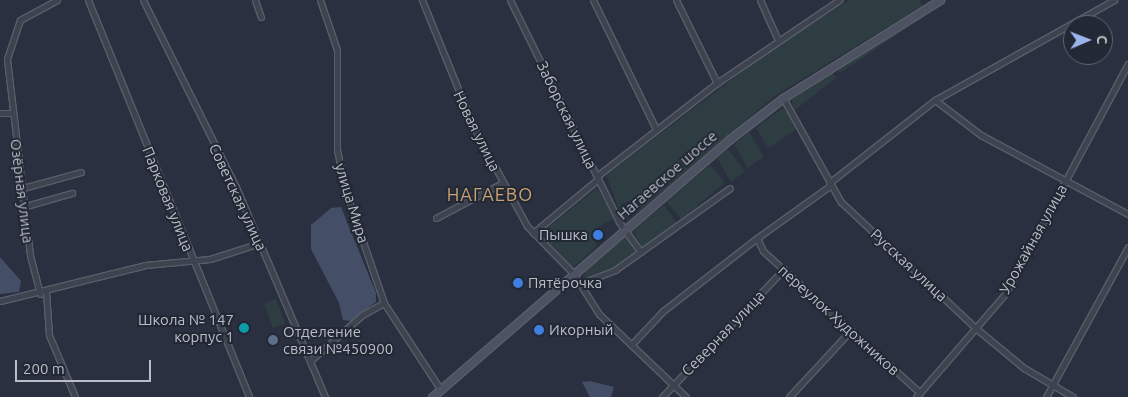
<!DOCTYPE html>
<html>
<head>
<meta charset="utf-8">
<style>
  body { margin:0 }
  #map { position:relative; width:1128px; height:397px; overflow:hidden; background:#2a303f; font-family:Ubuntu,sans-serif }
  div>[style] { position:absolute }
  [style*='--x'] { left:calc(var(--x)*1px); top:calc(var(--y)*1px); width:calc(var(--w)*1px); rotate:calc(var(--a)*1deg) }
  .green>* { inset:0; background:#2d3d41; transform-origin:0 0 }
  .water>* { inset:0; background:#444f67 }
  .roads { filter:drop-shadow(1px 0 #585e69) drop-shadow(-1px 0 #585e69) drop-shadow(0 1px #585e69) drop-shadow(0 -1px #585e69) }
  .street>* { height:5px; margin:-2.5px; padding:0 2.5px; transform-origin:2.5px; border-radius:2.5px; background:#3d434f }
  .secondary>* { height:7px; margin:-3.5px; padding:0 3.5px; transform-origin:3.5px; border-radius:3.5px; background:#4c5261 }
  .dots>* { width:14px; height:14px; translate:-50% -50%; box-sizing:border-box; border:2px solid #222834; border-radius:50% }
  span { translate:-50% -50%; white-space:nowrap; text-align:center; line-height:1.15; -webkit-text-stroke:4px #222834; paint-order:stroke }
  .street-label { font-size:15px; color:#babec9 }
  .poi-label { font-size:15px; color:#babec9 }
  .right { translate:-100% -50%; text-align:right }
  .left { translate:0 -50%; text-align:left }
  .quarter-label { font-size:18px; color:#c9a375; letter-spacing:1px }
  .north { position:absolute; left:1063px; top:15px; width:50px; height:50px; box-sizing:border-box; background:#222834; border:1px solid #5f6470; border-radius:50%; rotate:89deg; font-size:14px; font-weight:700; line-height:20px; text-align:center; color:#babec9 }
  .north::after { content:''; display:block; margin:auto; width:18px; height:22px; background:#9db3ec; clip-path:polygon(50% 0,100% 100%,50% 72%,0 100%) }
  .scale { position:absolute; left:15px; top:360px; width:136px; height:22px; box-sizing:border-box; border:2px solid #babec9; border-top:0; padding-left:6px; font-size:15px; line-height:18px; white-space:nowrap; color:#babec9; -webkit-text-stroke:4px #222834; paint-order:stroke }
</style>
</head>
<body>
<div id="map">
  <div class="green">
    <i style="clip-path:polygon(850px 0,919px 0,922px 6px,776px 95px,637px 213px,628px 201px,621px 205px,630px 218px,624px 222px,606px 175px,779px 44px)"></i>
    <i style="clip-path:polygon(927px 15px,840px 73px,838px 70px)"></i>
    <i style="clip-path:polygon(832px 73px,837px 77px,794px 111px,792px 99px)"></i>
    <i style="clip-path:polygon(784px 107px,797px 129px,768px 148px,756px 128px)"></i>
    <i style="clip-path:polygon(749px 132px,764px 157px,748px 168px,734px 145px)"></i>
    <i style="clip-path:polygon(728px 149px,745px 171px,731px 182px,717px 158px)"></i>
    <i style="left:710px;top:165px;width:23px;height:57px;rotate:50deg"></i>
    <i style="clip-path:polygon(597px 188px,614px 219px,600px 226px,592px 237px,597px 246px,572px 268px,541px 233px)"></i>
    <i style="clip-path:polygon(664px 205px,678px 224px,643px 248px,633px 231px)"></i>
    <i style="clip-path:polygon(628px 235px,639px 251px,614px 269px,584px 279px,585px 271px)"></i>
    <i style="left:276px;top:299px;width:26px;height:13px;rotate:69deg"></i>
  </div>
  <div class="water">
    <i style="clip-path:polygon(341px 207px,376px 293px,376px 302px,351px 321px,343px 320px,339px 303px,311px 249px,311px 225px,331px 208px)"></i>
    <i style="clip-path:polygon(0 257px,21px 281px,19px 292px,0 294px)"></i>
    <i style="clip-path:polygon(590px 381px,614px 387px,611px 397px,590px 397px,582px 382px)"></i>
  </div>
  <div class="roads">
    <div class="street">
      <i style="--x:88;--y:0;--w:428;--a:67.9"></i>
      <i style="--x:143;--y:0;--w:209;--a:63.6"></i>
      <i style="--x:236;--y:187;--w:228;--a:67"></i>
      <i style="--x:255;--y:0;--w:18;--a:71"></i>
      <i style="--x:320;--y:0;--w:53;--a:71.2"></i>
      <i style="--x:337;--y:50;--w:100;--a:90"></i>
      <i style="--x:337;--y:150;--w:46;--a:77.5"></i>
      <i style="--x:347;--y:195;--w:114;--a:71.1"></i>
      <i style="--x:384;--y:303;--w:104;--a:56.8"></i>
      <i style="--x:422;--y:0;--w:138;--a:67.9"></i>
      <i style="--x:474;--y:128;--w:111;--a:61.6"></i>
      <i style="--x:527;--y:226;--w:66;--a:45.6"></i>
      <i style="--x:573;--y:273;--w:49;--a:57.6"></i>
      <i style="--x:599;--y:314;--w:120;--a:43.7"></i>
      <i style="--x:510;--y:0;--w:247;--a:63.8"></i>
      <i style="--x:619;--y:222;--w:37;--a:54"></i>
      <i style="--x:593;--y:0;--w:144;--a:64"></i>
      <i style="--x:676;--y:0;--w:93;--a:63.7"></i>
      <i style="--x:760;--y:0;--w:44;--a:65.8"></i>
      <i style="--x:783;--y:98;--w:119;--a:60.9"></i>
      <i style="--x:841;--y:202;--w:187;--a:43.1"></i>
      <i style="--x:978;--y:330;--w:60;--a:39.6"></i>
      <i style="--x:1024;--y:368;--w:57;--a:30.6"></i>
      <i style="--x:935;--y:100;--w:58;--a:37.3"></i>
      <i style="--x:981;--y:135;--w:167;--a:28.3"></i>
      <i style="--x:0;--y:113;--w:11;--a:0"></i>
      <i style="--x:597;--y:176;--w:152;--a:-37.8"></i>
      <i style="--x:717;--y:83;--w:148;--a:-34.2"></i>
      <i style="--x:829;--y:183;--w:135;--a:-38.1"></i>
      <i style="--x:935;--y:100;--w:205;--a:-29.2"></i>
      <i style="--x:831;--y:185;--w:91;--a:144.4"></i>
      <i style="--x:757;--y:238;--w:14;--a:65"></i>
      <i style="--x:763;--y:251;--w:212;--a:42.1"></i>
      <i style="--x:23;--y:188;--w:60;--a:-15.4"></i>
      <i style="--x:26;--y:206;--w:48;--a:-15.8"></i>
      <i style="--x:436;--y:218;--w:75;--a:-27.9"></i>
      <i style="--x:533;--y:233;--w:85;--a:-39.7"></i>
      <i style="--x:579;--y:284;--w:39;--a:-21"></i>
      <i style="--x:615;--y:270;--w:141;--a:-35.5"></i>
      <i style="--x:46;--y:292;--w:43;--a:86"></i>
      <i style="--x:49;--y:335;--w:67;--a:67.2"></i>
      <i style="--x:40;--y:294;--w:40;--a:-104.4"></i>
      <i style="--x:30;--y:255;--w:197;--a:-96.7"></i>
      <i style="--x:7;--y:59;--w:41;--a:-71.6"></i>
      <i style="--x:20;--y:20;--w:42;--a:-28.4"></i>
      <i style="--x:0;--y:301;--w:149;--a:-13.9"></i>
      <i style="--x:145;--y:265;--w:65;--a:-5.3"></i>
      <i style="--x:210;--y:259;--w:52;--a:-17.7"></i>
      <i style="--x:631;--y:345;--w:47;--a:-46.7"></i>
      <i style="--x:663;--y:311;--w:119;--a:-37.8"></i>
      <i style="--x:310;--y:361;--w:69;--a:-41.5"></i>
      <i style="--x:362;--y:315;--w:25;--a:-29"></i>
      <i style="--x:662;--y:397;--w:177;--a:-46.4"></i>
      <i style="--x:789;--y:397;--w:91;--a:-47.2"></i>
      <i style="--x:916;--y:397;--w:136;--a:-49.2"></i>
      <i style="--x:1005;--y:294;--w:261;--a:-61.9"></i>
      <i style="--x:1046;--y:397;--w:171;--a:-61.3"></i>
    </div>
    <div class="secondary">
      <i style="--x:432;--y:397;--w:394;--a:-40.9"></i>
      <i style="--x:730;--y:139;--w:67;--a:-37.7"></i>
      <i style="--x:783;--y:98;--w:185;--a:-32"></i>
    </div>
  </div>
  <div class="dots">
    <i style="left:598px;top:235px;background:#3f7fe0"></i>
    <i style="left:518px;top:283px;background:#3f7fe0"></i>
    <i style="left:244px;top:328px;background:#0f9aa8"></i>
    <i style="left:539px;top:330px;background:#3f7fe0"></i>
    <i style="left:273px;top:340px;background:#5c6f8a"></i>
  </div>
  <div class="street-label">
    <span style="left:567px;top:115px;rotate:64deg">Заборская улица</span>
    <span style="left:477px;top:131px;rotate:64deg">Новая улица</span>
    <span style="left:667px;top:175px;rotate:-41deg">Нагаевское шоссе</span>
    <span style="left:22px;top:191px;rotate:83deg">Озёрная улица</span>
    <span style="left:238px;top:197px;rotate:65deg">Советская улица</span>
    <span style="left:168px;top:199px;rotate:68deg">Парковая улица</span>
    <span style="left:352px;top:203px;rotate:73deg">улица Мира</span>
    <span style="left:1033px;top:239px;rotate:-61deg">Урожайная улица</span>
    <span style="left:909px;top:265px;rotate:43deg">Русская улица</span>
    <span style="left:839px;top:320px;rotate:42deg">переулок Художников</span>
    <span style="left:723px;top:333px;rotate:-46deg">Северная улица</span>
  </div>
  <div class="poi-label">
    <span class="right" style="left:588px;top:235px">Пышка</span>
    <span class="left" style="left:528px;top:283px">Пятёрочка</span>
    <span class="right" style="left:234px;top:328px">Школа № 147<br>корпус 1</span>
    <span class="left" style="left:549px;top:330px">Икорный</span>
    <span class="left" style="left:283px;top:340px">Отделение<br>связи №450900</span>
  </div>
  <div class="quarter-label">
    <span style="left:490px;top:194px">НАГАЕВО</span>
  </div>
  <div class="north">С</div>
  <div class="scale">200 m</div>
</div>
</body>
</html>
